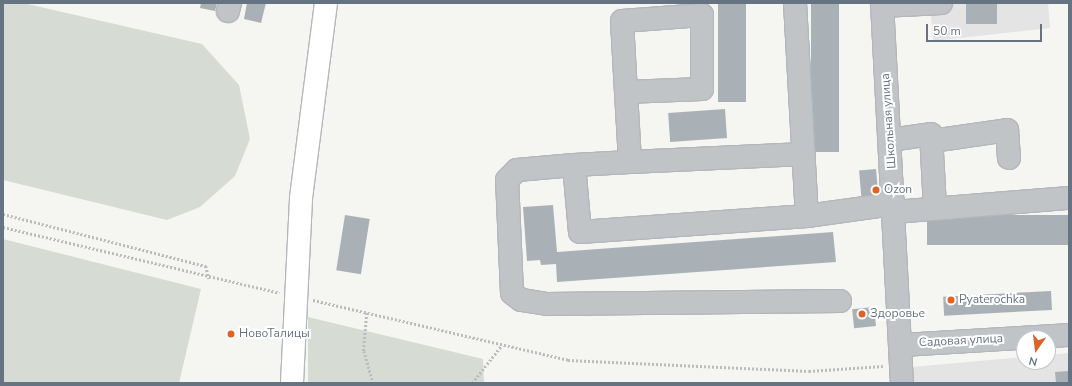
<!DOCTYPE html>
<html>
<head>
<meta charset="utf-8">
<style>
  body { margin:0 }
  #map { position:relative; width:1072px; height:386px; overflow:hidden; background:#f5f5f2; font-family:"Nunito Sans",sans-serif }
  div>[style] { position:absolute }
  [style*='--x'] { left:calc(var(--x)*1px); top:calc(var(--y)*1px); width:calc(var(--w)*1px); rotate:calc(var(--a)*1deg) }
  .built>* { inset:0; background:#e3e4e3 }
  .green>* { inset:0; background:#d6dcd3 }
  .building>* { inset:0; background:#aab1b6; transform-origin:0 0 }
  .path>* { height:2.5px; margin-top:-1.25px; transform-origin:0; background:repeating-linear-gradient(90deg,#babcbe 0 2px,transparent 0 4px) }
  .roads { filter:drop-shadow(1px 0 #b3b7bb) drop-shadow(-1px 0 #b3b7bb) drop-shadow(0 1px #b3b7bb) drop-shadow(0 -1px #b3b7bb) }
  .minor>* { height:22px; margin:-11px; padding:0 11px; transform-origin:11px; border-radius:11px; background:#c0c4c7 }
  .major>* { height:22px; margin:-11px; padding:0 11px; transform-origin:11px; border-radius:11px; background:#fff }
  .dots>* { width:11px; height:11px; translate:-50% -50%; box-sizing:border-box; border:2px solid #fff; border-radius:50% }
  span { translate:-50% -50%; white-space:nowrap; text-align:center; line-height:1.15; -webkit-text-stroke:4px #fff; paint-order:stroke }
  .street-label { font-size:12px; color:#657382 }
  .poi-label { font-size:12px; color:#657382 }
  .left { translate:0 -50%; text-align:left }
  .frame { position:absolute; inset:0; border:4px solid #657382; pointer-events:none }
  .north { position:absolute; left:1016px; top:330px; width:40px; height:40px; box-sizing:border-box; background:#fff; border:1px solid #c1c7cd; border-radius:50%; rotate:194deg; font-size:11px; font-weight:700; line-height:16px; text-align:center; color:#657382 }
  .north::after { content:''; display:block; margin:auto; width:14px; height:18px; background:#e06227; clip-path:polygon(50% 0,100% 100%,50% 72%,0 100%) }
  .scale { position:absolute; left:926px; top:24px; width:116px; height:18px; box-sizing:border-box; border:2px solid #657382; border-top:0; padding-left:5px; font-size:12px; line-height:14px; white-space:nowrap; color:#657382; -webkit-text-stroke:3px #fff; paint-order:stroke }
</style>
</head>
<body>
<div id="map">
  <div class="built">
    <i style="clip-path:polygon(930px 3px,1048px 3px,1050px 28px,933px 41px)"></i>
    <i style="clip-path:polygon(1069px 353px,1069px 383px,913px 383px,912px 367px,1024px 357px,1024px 362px,1048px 362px,1048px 355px)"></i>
  </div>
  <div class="green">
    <i style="clip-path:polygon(3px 3px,23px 3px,202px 44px,239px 85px,250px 139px,235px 176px,200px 207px,167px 220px,3px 180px)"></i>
    <i style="clip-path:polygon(3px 239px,201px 289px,179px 383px,3px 383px)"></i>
    <i style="clip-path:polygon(308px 317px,483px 359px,484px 383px,308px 383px)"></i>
  </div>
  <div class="building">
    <i style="clip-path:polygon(201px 3px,217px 3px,215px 11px,200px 8px)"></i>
    <i style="clip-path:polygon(247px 3px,266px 3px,261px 23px,244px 19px)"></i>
    <i style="left:718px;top:3px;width:28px;height:99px"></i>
    <i style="left:811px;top:3px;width:28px;height:149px"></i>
    <i style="left:966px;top:3px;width:31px;height:21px"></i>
    <i style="left:725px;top:109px;width:29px;height:57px;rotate:86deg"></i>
    <i style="left:876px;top:169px;width:36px;height:17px;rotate:85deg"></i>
    <i style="clip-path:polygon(553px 205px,557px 252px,833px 232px,836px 262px,557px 282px,556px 264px,541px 265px,540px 260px,527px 261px,523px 207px)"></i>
    <i style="left:345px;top:215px;width:25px;height:56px;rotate:9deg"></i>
    <i style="left:1069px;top:215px;width:30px;height:142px;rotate:90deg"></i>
    <i style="left:1051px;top:291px;width:19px;height:108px;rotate:87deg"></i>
    <i style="left:874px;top:307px;width:19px;height:22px;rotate:84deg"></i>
    <i style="clip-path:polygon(1069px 371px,1069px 383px,1056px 383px,1055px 372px)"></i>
  </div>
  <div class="path">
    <i style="--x:3;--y:214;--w:210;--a:14.4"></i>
    <i style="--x:206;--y:266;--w:13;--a:77"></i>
    <i style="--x:3;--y:227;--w:284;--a:13.4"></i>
    <i style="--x:313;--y:300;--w:262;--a:13.2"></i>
    <i style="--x:568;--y:360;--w:241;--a:2.6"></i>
    <i style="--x:809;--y:371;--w:74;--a:-3.9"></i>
    <i style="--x:367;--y:313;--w:38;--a:95"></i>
    <i style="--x:364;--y:351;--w:33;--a:74"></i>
    <i style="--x:472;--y:383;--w:48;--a:-51.7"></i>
  </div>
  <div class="roads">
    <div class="minor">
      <i style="--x:795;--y:3;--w:213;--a:86.8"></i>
      <i style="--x:882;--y:3;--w:381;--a:87"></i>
      <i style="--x:882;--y:6;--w:59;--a:-2.9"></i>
      <i style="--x:228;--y:11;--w:8;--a:-76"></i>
      <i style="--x:626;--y:92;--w:76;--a:-2.3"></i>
      <i style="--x:702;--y:89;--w:74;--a:-90"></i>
      <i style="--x:702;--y:15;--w:80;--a:175.7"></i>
      <i style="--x:622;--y:21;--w:71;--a:86.8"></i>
      <i style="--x:626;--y:92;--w:70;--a:86.7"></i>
      <i style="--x:630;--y:162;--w:174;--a:-2.6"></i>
      <i style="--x:890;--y:140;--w:41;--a:-8.3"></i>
      <i style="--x:931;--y:134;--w:74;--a:86.9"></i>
      <i style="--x:932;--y:141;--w:76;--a:-8.3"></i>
      <i style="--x:1007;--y:130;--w:28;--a:86"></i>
      <i style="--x:574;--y:165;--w:56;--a:-3.1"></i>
      <i style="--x:894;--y:212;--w:176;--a:-4.6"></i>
      <i style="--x:840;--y:301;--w:293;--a:179.4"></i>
      <i style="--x:547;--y:304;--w:26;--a:-171"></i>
      <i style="--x:521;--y:300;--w:11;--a:-142"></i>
      <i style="--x:512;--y:293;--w:113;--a:-92.5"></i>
      <i style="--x:507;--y:180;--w:14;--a:-45"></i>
      <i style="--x:517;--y:170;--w:57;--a:-5"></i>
      <i style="--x:574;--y:165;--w:67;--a:84.9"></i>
      <i style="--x:580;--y:232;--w:228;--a:-4"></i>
      <i style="--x:807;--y:216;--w:88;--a:-7.9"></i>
      <i style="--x:901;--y:345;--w:168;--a:-3.4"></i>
    </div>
    <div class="major">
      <i style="--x:292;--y:383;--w:185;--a:-87.2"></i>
      <i style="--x:301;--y:198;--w:197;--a:-82.7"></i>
    </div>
  </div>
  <div class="dots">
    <i style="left:876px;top:190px;background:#e06227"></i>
    <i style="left:951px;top:300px;background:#e06227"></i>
    <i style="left:862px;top:314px;background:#e06227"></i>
    <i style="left:231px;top:334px;background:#e06227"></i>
  </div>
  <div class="street-label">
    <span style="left:889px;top:121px;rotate:-94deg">Школьная улица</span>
    <span style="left:961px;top:341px;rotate:-3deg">Садовая улица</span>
  </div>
  <div class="poi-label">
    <span class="left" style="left:884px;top:190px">Ozon</span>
    <span class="left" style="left:959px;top:300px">Pyaterochka</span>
    <span class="left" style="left:870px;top:314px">Здоровье</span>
    <span class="left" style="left:239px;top:334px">НовоТалицы</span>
  </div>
  <div class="frame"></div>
  <div class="north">N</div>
  <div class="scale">50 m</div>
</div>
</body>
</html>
